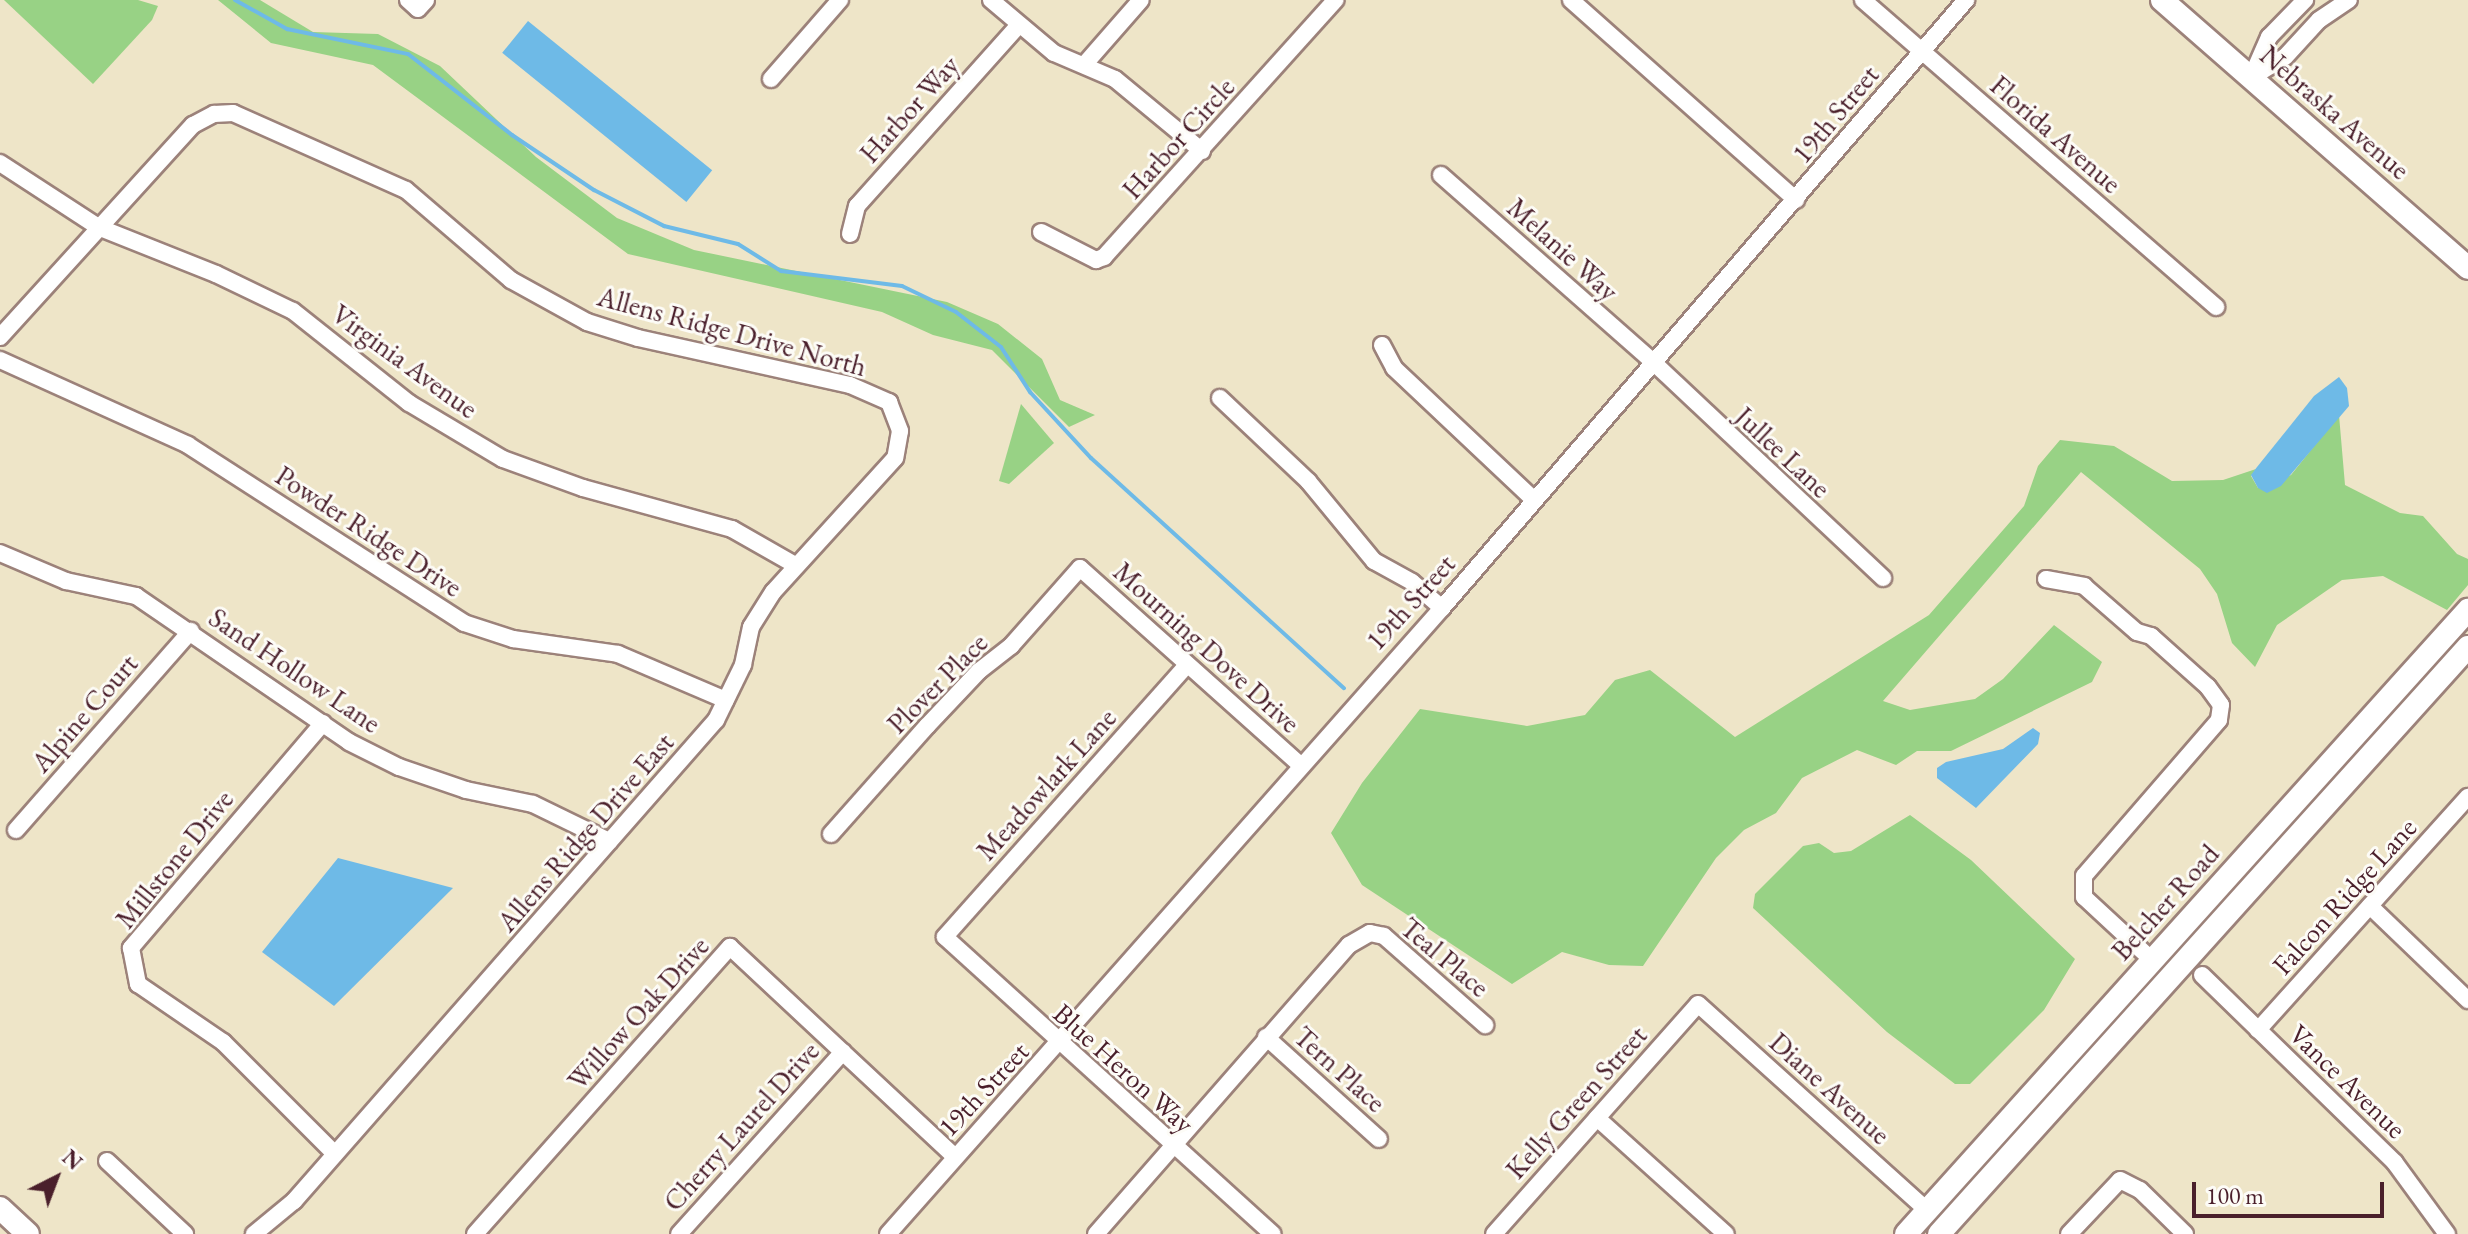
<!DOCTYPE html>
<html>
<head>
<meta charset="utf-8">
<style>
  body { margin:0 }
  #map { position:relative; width:2468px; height:1234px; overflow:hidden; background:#eee5c8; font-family:"EB Garamond",serif }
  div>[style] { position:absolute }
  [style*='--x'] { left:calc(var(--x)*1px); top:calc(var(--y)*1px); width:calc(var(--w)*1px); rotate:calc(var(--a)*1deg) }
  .green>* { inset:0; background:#98d285 }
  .water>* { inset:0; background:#6ebae7; transform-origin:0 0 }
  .stream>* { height:4px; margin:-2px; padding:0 2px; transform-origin:2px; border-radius:2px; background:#6ebae7 }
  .roads { filter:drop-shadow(2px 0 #9c827a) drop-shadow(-2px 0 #9c827a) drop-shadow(0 2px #9c827a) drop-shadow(0 -2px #9c827a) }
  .minor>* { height:16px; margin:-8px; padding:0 8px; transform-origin:8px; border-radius:8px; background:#fff }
  .major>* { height:22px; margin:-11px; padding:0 11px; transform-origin:11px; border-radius:11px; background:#fff }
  span { translate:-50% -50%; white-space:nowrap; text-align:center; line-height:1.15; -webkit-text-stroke:6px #fdfcf7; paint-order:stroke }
  .street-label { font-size:28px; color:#4a1f2b }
  .north { position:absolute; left:16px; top:1138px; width:80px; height:80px; -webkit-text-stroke:6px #fdfcf7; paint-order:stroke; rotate:42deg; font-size:22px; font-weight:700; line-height:32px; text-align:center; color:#4a1f2b }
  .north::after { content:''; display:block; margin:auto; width:28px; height:36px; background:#4a1f2b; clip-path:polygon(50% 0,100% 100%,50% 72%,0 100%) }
  .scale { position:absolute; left:2192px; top:1182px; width:192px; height:36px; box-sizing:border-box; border:4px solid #4a1f2b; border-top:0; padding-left:10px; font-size:24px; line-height:28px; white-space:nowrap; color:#4a1f2b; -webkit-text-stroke:6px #fdfcf7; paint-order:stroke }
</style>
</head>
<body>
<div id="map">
  <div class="green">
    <i style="clip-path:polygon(4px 0,138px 0,158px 6px,152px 20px,93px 84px)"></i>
    <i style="clip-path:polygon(218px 0,260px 0,313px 32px,378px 34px,440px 66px,536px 157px,617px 218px,694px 250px,947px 302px,998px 324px,1042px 359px,1060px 400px,1095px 415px,1069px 427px,992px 350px,933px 335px,882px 312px,628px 254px,373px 65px,271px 43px)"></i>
    <i style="clip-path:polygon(1021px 404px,1054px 443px,1009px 484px,999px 481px)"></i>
    <i style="clip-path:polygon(2339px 415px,2345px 485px,2400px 513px,2423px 516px,2457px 554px,2468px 559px,2468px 585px,2447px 610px,2383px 576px,2342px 580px,2277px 625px,2255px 667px,2232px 643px,2217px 594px,2200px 569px,2081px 472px,1883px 701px,1910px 710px,1975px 699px,2003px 679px,2054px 625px,2102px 662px,2092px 682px,1951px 751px,1917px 751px,1896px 765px,1857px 750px,1802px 778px,1776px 813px,1744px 830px,1716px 858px,1643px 966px,1609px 965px,1562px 952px,1512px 984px,1362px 885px,1331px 833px,1362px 783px,1420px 709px,1527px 726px,1585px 715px,1615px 680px,1650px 670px,1735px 737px,1929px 615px,2024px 506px,2038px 466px,2060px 440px,2114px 446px,2172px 481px,2223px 480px,2256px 469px,2251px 476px,2258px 488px,2291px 475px)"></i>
    <i style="clip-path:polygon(1910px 815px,1971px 860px,2075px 959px,2044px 1010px,1970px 1084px,1955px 1084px,1887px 1032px,1753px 908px,1755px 894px,1803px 846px,1819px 843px,1834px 853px,1851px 851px)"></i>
  </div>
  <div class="water">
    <i style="left:528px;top:21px;width:237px;height:41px;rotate:39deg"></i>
    <i style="clip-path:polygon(2339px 377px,2347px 388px,2349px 406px,2281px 486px,2267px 493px,2258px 488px,2251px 475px,2257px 467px,2314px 396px)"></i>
    <i style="clip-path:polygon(2033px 728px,2040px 733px,2038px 744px,1976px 808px,1937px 778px,1937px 768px,1946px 762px,2003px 749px)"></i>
    <i style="clip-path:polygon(338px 858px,453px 888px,334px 1006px,262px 952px)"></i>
  </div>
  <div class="stream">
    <i style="--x:235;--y:0;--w:60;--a:29.1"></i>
    <i style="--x:287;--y:29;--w:124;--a:11.7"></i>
    <i style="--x:408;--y:54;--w:132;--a:37.9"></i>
    <i style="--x:512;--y:135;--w:99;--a:33.9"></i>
    <i style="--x:594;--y:190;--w:79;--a:27.2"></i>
    <i style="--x:664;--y:226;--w:76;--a:13.7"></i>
    <i style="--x:738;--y:244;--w:51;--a:32.1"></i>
    <i style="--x:781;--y:271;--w:122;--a:7.1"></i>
    <i style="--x:902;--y:286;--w:60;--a:25.7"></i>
    <i style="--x:956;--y:312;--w:57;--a:37.9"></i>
    <i style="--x:1001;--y:347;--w:54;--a:57.2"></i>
    <i style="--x:1030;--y:392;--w:90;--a:47.3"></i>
    <i style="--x:1091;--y:458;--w:342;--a:42.3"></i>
  </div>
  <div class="roads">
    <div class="minor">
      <i style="--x:408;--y:0;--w:13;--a:42"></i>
      <i style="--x:418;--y:9;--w:12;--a:-48"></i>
      <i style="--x:991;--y:0;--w:82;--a:40.1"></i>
      <i style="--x:1054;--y:53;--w:66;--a:23.1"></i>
      <i style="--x:1115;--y:79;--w:113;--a:39.6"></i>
      <i style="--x:1571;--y:0;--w:301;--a:41.6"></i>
      <i style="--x:1863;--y:0;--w:468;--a:41"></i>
      <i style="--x:1084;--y:65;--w:86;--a:-48.8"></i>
      <i style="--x:2251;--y:78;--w:40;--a:-32"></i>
      <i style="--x:2285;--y:57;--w:50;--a:-47.4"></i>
      <i style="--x:2319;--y:20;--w:36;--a:-34"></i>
      <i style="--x:2251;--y:78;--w:45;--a:-66.3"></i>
      <i style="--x:2269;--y:37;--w:52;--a:-45.8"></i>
      <i style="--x:771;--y:79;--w:105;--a:-48.9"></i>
      <i style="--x:0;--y:163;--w:117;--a:33.1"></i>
      <i style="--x:98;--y:227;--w:127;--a:21.7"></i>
      <i style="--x:216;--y:274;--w:85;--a:25.7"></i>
      <i style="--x:293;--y:311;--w:148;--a:38.4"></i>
      <i style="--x:409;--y:403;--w:109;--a:30.8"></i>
      <i style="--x:503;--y:459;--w:85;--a:19.9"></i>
      <i style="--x:583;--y:488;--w:155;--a:15.4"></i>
      <i style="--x:732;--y:529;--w:73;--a:29.7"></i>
      <i style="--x:1441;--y:175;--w:281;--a:41.4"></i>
      <i style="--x:1652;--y:361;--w:317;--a:43.2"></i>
      <i style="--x:1041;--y:232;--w:62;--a:27"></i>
      <i style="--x:1096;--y:260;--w:9;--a:-21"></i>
      <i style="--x:1104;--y:257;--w:346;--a:-48"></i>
      <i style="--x:850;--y:234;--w:29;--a:-76"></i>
      <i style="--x:857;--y:206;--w:243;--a:-48.2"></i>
      <i style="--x:0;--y:337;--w:287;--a:-47.7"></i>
      <i style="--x:193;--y:125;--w:24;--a:-28"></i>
      <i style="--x:214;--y:114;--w:19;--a:-3"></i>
      <i style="--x:233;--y:113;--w:189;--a:24"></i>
      <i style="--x:406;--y:190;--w:138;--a:40.6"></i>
      <i style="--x:511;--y:280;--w:87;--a:28.9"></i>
      <i style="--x:587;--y:322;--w:53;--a:17.4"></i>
      <i style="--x:638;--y:338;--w:217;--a:12.5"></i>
      <i style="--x:850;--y:385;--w:43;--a:23.6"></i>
      <i style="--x:889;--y:402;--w:31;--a:69"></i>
      <i style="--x:900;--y:431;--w:27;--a:100"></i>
      <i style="--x:895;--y:458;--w:181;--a:132.3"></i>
      <i style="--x:773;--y:592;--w:41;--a:122.2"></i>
      <i style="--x:751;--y:627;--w:39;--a:102"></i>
      <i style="--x:743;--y:665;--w:61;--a:116.1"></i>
      <i style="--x:716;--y:720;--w:640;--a:131.26"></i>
      <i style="--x:294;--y:1201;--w:52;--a:140.5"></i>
      <i style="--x:1382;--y:345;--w:26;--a:62"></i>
      <i style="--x:1394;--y:368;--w:192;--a:43.3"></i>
      <i style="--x:0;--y:360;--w:206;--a:24.3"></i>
      <i style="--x:188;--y:445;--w:328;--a:32.8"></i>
      <i style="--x:464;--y:623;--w:52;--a:18.1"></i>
      <i style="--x:513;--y:639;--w:106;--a:8.1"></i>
      <i style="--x:618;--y:654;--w:117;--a:23.1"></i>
      <i style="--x:1220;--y:398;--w:121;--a:43.3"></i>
      <i style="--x:1308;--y:481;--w:104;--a:50.5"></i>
      <i style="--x:1374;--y:561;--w:43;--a:28.9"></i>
      <i style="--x:1412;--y:582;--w:40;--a:41"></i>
      <i style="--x:0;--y:553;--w:72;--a:23"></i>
      <i style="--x:66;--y:581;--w:72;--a:12.1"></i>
      <i style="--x:136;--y:596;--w:258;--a:34.4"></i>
      <i style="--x:349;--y:742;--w:56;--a:26.6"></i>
      <i style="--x:399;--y:767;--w:71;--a:18.9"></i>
      <i style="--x:466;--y:790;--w:68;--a:11.8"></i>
      <i style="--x:533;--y:804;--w:85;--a:26"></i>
      <i style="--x:2046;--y:579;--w:39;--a:10"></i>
      <i style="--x:2084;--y:586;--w:70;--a:41"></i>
      <i style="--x:2137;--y:632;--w:15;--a:16"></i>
      <i style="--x:2151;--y:636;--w:76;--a:41.8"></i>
      <i style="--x:2208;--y:687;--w:22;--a:54"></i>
      <i style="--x:2221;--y:705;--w:15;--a:98"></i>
      <i style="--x:2219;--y:720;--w:206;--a:130.9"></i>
      <i style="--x:2084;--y:876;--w:21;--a:90"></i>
      <i style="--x:2084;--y:897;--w:94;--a:42.8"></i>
      <i style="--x:1187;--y:665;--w:364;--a:131.7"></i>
      <i style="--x:945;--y:937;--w:442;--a:42.2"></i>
      <i style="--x:323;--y:723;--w:296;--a:130.5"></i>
      <i style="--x:131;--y:948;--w:37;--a:79"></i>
      <i style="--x:138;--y:984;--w:103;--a:34.3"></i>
      <i style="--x:223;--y:1042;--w:158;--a:45"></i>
      <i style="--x:16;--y:830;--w:265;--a:-48.7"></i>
      <i style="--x:831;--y:834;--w:144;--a:-48.4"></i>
      <i style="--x:927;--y:726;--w:76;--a:-46.6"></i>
      <i style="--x:979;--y:671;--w:41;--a:-38"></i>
      <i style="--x:1011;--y:646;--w:104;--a:-48.5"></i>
      <i style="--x:1080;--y:568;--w:295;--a:41.8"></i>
      <i style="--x:2370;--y:906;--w:136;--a:43.8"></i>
      <i style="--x:2202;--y:975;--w:269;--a:44.2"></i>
      <i style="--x:2395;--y:1163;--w:88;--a:53.8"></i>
      <i style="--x:2258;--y:1030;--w:314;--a:-48"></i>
      <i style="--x:1266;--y:1037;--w:152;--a:42.1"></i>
      <i style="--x:1597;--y:1118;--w:173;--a:42"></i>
      <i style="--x:107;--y:1161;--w:107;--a:43.1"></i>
      <i style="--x:475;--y:1234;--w:384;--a:-48.4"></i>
      <i style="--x:730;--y:947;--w:308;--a:43"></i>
      <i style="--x:679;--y:1234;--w:245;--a:-48"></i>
      <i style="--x:888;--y:1234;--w:836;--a:-48.49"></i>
      <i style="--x:1442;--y:608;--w:803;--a:-49.24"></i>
      <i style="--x:1096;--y:1234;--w:384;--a:-48.8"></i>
      <i style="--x:1349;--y:945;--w:24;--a:-30"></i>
      <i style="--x:1370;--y:933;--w:14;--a:12"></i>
      <i style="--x:1384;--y:936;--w:135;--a:41.4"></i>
      <i style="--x:1494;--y:1234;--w:307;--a:-48.4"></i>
      <i style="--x:1698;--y:1004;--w:308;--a:42"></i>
      <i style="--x:2069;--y:1234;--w:74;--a:-46.6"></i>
      <i style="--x:2120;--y:1180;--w:22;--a:27"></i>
      <i style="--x:2140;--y:1190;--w:63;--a:44.4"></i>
    </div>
    <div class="major">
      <i style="--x:2162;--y:0;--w:407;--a:41.2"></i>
      <i style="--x:0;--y:1208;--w:38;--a:43"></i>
      <i style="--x:1906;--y:1234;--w:840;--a:-47.99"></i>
      <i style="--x:1939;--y:1234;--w:790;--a:-47.98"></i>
    </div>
  </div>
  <div class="street-label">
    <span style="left:909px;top:109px;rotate:-48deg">Harbor Way</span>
    <span style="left:2335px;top:112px;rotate:41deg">Nebraska Avenue</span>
    <span style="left:1835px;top:114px;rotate:-50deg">19th Street</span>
    <span style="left:2056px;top:134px;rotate:41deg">Florida Avenue</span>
    <span style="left:1178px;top:138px;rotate:-48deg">Harbor Circle</span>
    <span style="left:1563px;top:249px;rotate:42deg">Melanie Way</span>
    <span style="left:732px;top:331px;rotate:15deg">Allens Ridge Drive North</span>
    <span style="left:405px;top:361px;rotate:36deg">Virginia Avenue</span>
    <span style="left:1783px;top:452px;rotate:43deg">Jullee Lane</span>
    <span style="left:369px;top:531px;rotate:33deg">Powder Ridge Drive</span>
    <span style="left:1410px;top:602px;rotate:-48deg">19th Street</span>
    <span style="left:1207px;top:647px;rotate:42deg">Mourning Dove Drive</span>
    <span style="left:295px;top:670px;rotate:34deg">Sand Hollow Lane</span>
    <span style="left:937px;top:683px;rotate:-45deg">Plover Place</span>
    <span style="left:84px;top:713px;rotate:-49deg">Alpine Court</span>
    <span style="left:1046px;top:784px;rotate:-48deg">Meadowlark Lane</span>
    <span style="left:585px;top:832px;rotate:-49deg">Allens Ridge Drive East</span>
    <span style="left:174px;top:859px;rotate:-51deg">Millstone Drive</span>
    <span style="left:2344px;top:896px;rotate:-48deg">Falcon Ridge Lane</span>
    <span style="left:2165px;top:902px;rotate:-48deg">Belcher Road</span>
    <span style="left:1445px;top:957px;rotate:40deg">Teal Place</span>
    <span style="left:638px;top:1013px;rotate:-48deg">Willow Oak Drive</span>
    <span style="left:1124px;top:1068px;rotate:42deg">Blue Heron Way</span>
    <span style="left:1340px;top:1069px;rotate:42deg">Tern Place</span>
    <span style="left:2348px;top:1081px;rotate:44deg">Vance Avenue</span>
    <span style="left:1830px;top:1088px;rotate:42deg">Diane Avenue</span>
    <span style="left:983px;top:1089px;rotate:-47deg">19th Street</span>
    <span style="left:1576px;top:1102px;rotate:-48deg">Kelly Green Street</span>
    <span style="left:741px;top:1126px;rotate:-48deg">Cherry Laurel Drive</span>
  </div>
  <div class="north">N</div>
  <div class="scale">100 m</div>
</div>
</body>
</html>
